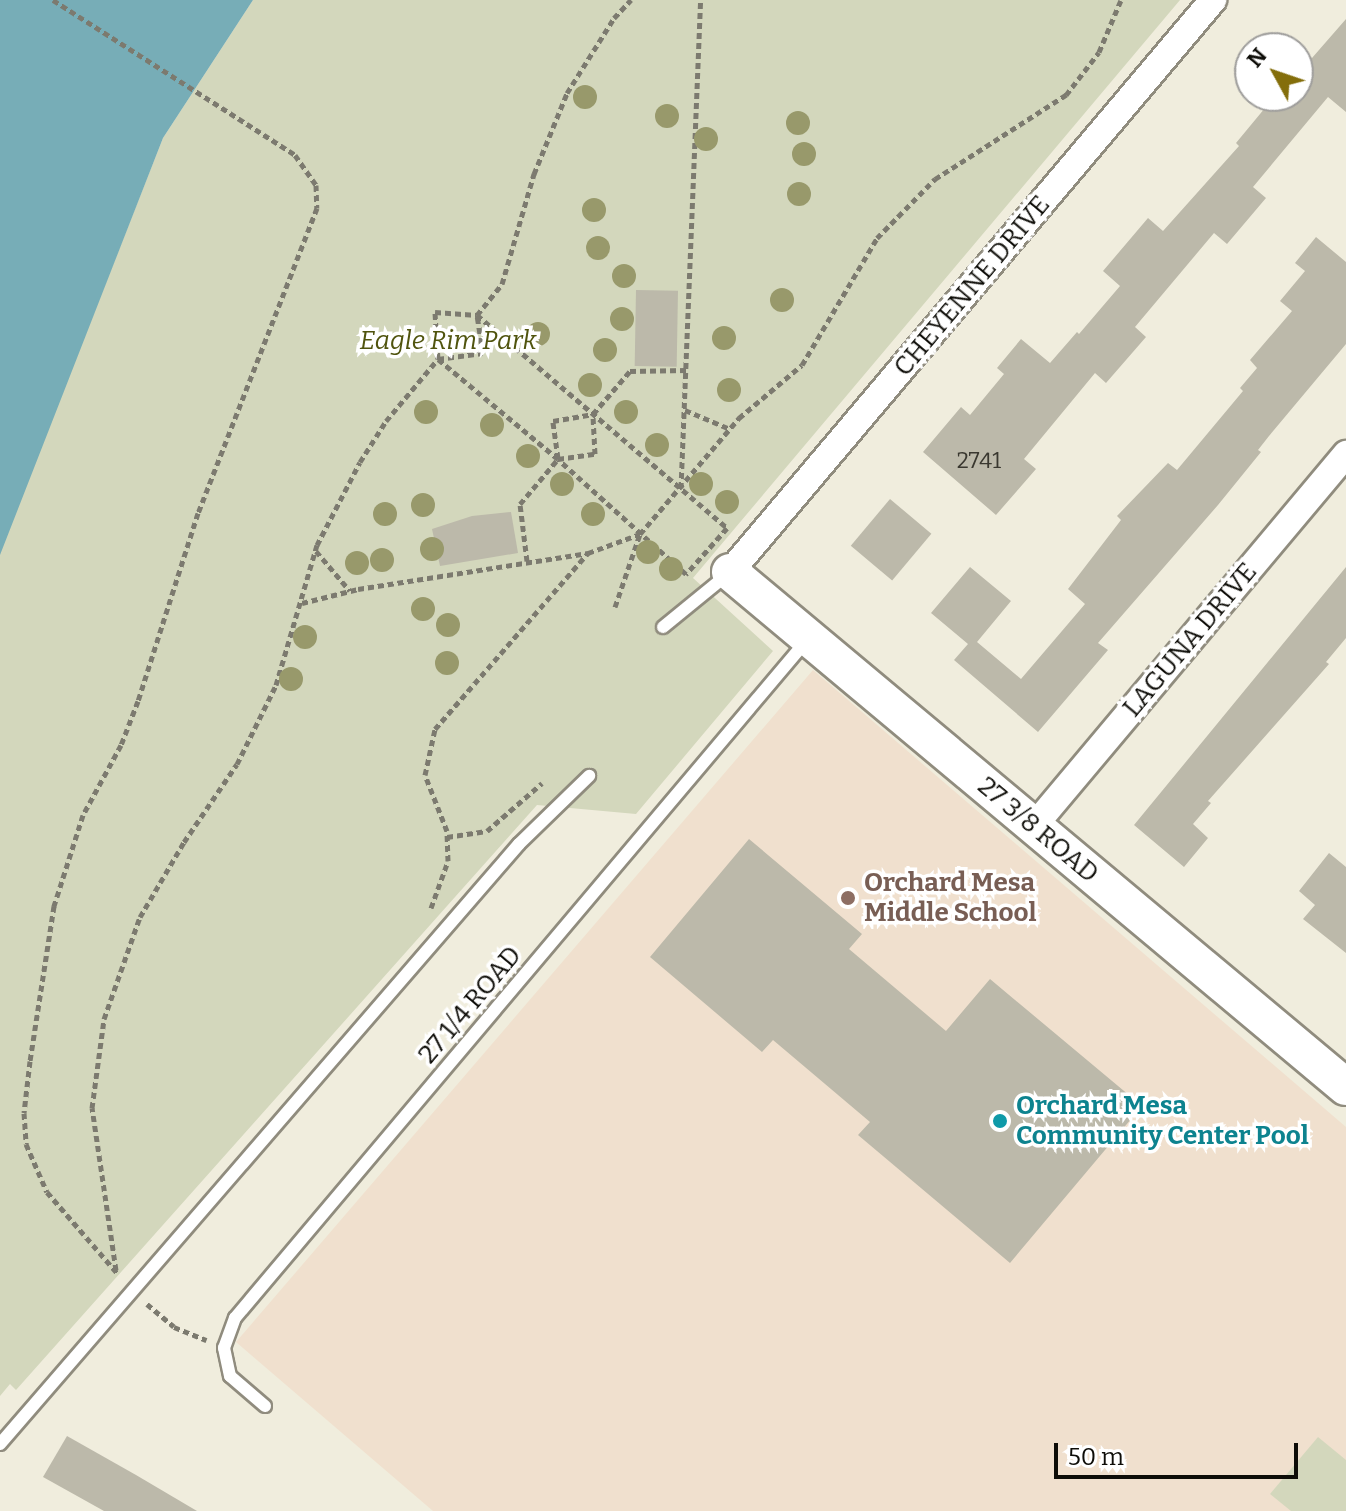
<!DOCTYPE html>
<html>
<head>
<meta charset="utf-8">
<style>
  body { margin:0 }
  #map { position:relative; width:1346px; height:1511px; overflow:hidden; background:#f0eddd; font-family:Bitter,serif }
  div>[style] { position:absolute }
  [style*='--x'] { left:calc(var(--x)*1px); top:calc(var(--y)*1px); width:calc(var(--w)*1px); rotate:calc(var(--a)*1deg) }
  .education>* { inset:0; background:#f0e0ce }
  .green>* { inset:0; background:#d3d7bc }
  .water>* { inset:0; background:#77adb7 }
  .building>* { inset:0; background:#bcb9aa; transform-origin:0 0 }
  .path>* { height:5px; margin-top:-2.5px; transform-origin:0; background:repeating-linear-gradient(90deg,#7c7a6f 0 6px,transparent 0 10px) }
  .roads { filter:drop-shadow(2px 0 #908c7e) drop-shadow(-2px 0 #908c7e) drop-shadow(0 2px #908c7e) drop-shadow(0 -2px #908c7e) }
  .lane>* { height:12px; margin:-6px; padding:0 6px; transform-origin:6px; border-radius:6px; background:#fff }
  .street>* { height:26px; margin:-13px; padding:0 13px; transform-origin:13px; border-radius:13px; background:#fff }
  .secondary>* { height:36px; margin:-18px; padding:0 18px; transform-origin:18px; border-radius:18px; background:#fff }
  .trees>* { width:24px; height:24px; margin:-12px; border-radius:50%; background:#98996b }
  .dots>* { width:22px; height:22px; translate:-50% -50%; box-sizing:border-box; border:4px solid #fff; border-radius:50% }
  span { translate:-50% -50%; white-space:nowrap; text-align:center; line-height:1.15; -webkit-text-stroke:7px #fff; paint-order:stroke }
  .number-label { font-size:22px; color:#3a3830 }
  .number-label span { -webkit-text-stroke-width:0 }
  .street-label { font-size:26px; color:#0e0d08 }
  .park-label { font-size:26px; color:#50540e; font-style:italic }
  .education-label { font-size:26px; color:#785e54; font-weight:700 }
  .left { translate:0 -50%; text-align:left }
  .culture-label { font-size:26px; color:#0d838f; font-weight:700 }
  .north { position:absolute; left:1234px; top:32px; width:80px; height:80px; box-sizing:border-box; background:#fff; border:2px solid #9f9e9c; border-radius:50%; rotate:310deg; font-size:22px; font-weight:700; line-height:32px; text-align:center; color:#0e0d08 }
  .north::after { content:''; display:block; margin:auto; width:28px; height:36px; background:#846e0b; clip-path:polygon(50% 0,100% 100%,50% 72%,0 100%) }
  .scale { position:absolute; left:1054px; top:1443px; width:244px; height:36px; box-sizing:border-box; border:4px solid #0e0d08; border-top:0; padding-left:10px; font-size:24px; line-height:28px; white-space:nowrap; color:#0e0d08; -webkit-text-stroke:6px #fff; paint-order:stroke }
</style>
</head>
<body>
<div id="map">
  <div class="education">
    <i style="clip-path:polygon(813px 670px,1346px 1127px,1346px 1511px,433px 1511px,236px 1342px)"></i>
  </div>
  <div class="green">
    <i style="clip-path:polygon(253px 0,1180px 0,693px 578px,773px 651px,636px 814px,537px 805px,16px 1390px,10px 1384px,0 1396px,0 551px,163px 138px)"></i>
    <i style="clip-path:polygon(1318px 1437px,1346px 1460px,1346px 1511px,1291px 1511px,1270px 1494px)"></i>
  </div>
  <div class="water">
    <i style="clip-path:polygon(0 0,253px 0,163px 138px,0 555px)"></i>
  </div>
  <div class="building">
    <i style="clip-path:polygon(1346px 19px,1346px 112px,1328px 97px,1253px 187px,1266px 198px,1227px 244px,1214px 233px,1135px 327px,1146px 337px,1106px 383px,1095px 373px,1024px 459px,1036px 469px,996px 515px,923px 452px,961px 407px,970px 415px,1004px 374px,997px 368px,1021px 339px,1050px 363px,1077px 332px,1079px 334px,1120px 286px,1103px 271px,1148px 218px,1163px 231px,1239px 146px,1236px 143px,1275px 96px,1298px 96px,1298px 69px,1309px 55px,1312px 58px)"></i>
    <i style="clip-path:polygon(1316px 237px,1346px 262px,1346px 344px,1269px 436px,1258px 450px,1261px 452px,1218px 505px,1098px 643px,1108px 650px,1038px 732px,954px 660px,968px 644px,931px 613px,970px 567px,1011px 601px,977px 642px,1021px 679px,1085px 604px,1068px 589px,1121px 520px,1117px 516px,1168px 463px,1177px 470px,1243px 391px,1240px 388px,1257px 368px,1250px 360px,1292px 311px,1280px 301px,1305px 271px,1295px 263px)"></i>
    <i style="left:636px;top:290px;width:42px;height:76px;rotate:1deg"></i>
    <i style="left:890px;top:499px;width:54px;height:61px;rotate:40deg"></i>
    <i style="clip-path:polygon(511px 512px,518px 553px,440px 566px,432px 529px,472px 516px)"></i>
    <i style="clip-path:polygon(1346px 567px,1346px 638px,1326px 662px,1329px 664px,1208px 801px,1211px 803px,1193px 824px,1208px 838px,1184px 867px,1134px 825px)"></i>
    <i style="clip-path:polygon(749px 839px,862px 934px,849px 949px,946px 1031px,990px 979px,1142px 1106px,1010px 1263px,858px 1135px,870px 1122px,773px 1040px,762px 1052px,650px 957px)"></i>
    <i style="clip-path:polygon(1329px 853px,1346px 867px,1346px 953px,1303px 919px,1315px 905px,1299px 891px)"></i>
    <i style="clip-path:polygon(67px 1436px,136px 1475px,197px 1511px,104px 1511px,43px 1477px)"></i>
  </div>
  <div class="path">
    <i style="--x:53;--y:0;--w:287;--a:32.6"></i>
    <i style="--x:295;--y:155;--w:37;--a:55"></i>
    <i style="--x:316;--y:185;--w:23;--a:88"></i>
    <i style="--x:317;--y:208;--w:327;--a:111.3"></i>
    <i style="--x:198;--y:513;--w:197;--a:107.7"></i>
    <i style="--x:138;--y:701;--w:47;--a:111.1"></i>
    <i style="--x:121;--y:745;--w:80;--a:118.5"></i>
    <i style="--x:83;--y:815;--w:96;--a:107.7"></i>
    <i style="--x:54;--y:906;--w:157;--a:98.8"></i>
    <i style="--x:30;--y:1061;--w:52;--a:96.6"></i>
    <i style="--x:24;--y:1113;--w:31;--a:86"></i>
    <i style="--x:26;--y:1144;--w:52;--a:66.4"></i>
    <i style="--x:47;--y:1192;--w:108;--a:49.1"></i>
    <i style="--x:435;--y:312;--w:42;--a:4.1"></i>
    <i style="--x:477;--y:315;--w:328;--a:40.4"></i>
    <i style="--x:727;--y:528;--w:62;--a:131.7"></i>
    <i style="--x:686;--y:574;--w:172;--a:-138.1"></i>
    <i style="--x:558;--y:459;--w:156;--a:-140.2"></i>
    <i style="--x:438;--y:359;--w:47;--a:-93.7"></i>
    <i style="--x:685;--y:410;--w:49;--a:22.9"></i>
    <i style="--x:558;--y:458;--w:37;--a:-98"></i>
    <i style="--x:553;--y:421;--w:41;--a:-9.9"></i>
    <i style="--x:593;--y:414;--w:57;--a:-49.3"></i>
    <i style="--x:630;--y:371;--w:57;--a:-1"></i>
    <i style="--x:681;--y:488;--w:488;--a:-87.7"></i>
    <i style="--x:316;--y:551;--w:52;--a:49.6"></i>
    <i style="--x:527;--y:561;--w:57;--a:-97"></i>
    <i style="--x:520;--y:504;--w:59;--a:-49.8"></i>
    <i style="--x:558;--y:459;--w:37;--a:-8"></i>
    <i style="--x:595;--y:454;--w:39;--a:-93"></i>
    <i style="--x:302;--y:603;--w:58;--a:-14"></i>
    <i style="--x:358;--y:589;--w:233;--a:-8.9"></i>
    <i style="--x:588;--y:553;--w:55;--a:-20.1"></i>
    <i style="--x:615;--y:607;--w:77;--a:-71.1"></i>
    <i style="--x:640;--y:534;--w:153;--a:-49.5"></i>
    <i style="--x:739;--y:418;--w:82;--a:-40.1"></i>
    <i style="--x:802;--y:365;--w:147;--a:-59.4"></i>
    <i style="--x:877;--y:238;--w:83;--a:-45.5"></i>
    <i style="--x:935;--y:179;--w:156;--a:-32.7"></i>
    <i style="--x:1066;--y:95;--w:54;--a:-52.5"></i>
    <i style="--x:1099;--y:52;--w:56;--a:-67.1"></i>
    <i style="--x:447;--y:837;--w:40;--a:-8.5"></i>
    <i style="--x:487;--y:831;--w:73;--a:-41.1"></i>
    <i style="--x:431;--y:908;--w:50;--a:-70.1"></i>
    <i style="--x:448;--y:861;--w:30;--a:-92"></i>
    <i style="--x:447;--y:831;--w:60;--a:-111.4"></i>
    <i style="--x:425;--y:775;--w:47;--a:-77.7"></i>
    <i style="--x:435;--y:729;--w:233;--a:-49"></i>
    <i style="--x:116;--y:1270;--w:164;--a:-98.4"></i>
    <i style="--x:92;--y:1108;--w:90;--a:-82.3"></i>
    <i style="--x:104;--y:1019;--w:108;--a:-70.6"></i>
    <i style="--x:140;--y:917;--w:87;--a:-59.6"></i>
    <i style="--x:184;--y:842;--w:94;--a:-55.8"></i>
    <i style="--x:237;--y:764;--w:88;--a:-63.7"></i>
    <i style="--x:276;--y:685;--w:146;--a:-73.7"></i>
    <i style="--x:317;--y:545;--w:93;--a:-62.6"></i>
    <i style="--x:360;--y:462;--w:49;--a:-57.6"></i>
    <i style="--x:386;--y:421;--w:81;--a:-50"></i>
    <i style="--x:438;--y:359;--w:45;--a:-7.6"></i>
    <i style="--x:483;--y:353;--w:38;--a:-99"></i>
    <i style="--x:477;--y:315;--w:40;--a:-51"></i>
    <i style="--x:502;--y:284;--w:115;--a:-73.8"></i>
    <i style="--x:534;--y:174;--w:87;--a:-67.8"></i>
    <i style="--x:567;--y:93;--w:89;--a:-57.9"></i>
    <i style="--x:614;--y:18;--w:25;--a:-47"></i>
    <i style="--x:147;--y:1304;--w:35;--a:40"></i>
    <i style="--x:174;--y:1327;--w:35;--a:22"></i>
  </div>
  <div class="roads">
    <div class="lane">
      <i style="--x:663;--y:627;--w:84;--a:-39.2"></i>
      <i style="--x:265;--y:1406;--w:46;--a:-139.4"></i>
      <i style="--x:230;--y:1376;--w:29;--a:-102"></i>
      <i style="--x:224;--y:1348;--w:32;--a:-70"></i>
      <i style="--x:235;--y:1318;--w:886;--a:-49.85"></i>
      <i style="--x:0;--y:1444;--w:793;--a:-49.14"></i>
      <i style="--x:519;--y:844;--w:98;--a:-44.2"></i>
    </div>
    <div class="street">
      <i style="--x:730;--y:572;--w:749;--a:-49.82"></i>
      <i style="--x:1034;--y:826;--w:486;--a:-50"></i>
    </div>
    <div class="secondary">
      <i style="--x:730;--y:572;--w:803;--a:39.9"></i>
    </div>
  </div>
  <div class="trees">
    <i style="left:585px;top:97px"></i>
    <i style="left:667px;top:116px"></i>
    <i style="left:798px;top:123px"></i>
    <i style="left:706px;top:139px"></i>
    <i style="left:804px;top:154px"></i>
    <i style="left:799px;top:194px"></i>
    <i style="left:594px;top:210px"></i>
    <i style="left:598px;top:248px"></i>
    <i style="left:624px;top:276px"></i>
    <i style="left:782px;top:300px"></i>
    <i style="left:622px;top:319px"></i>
    <i style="left:538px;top:334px"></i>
    <i style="left:724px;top:338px"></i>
    <i style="left:605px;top:350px"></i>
    <i style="left:590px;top:385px"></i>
    <i style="left:729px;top:390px"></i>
    <i style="left:426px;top:412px"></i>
    <i style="left:626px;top:412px"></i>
    <i style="left:492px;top:425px"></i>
    <i style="left:657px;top:445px"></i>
    <i style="left:528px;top:456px"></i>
    <i style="left:562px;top:484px"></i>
    <i style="left:701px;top:484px"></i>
    <i style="left:727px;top:502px"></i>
    <i style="left:423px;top:505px"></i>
    <i style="left:385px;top:514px"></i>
    <i style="left:593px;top:514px"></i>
    <i style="left:432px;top:549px"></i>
    <i style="left:648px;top:552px"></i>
    <i style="left:382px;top:560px"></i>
    <i style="left:357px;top:563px"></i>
    <i style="left:671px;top:569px"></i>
    <i style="left:423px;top:609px"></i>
    <i style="left:448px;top:625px"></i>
    <i style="left:305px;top:637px"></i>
    <i style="left:447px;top:663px"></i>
    <i style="left:291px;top:679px"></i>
  </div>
  <div class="dots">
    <i style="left:848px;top:898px;background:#8d6e63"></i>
    <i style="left:1000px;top:1121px;background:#0f9aa8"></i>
  </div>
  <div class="number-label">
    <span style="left:979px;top:461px">2741</span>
  </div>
  <div class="street-label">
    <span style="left:972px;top:286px;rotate:-50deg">CHEYENNE DRIVE</span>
    <span style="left:1190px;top:640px;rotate:-50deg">LAGUNA DRIVE</span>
    <span style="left:1038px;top:830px;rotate:40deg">27 3/8 ROAD</span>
    <span style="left:470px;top:1005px;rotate:-50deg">27 1/4 ROAD</span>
  </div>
  <div class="park-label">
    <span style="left:448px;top:341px">Eagle Rim Park</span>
  </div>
  <div class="education-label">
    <span class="left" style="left:864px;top:898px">Orchard Mesa<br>Middle School</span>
  </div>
  <div class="culture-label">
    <span class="left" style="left:1016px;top:1121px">Orchard Mesa<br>Community Center Pool</span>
  </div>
  <div class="north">N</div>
  <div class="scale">50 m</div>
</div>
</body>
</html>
